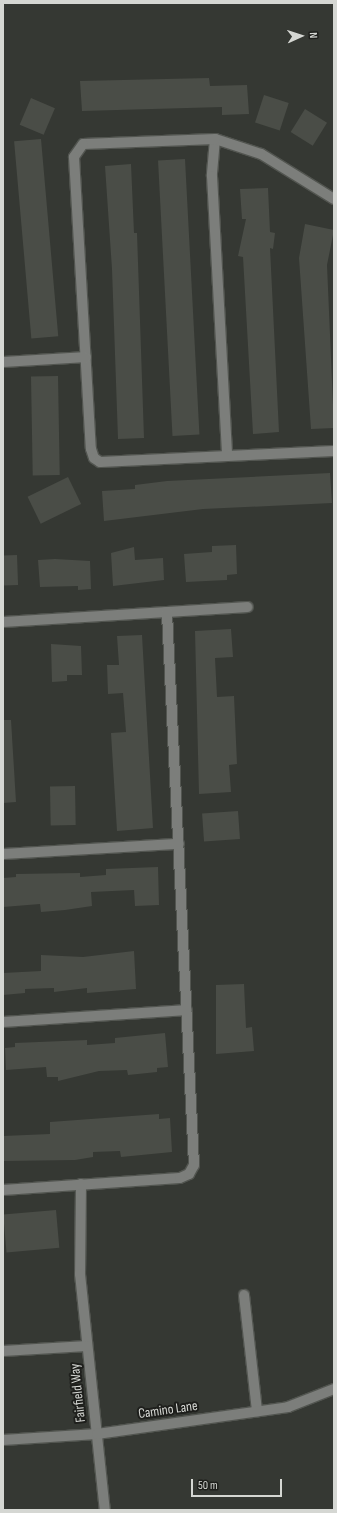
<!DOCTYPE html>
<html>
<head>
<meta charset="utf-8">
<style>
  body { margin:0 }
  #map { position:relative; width:337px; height:1513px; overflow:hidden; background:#353833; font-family:"Sofia Sans Condensed",sans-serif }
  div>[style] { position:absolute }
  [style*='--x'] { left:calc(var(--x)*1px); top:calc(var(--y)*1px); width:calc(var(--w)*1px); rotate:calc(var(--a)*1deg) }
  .building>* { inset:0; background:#4a4d47; transform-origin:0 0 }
  .roads { filter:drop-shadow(1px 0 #525550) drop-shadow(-1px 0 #525550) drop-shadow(0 1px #525550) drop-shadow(0 -1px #525550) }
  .minor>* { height:10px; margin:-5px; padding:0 5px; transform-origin:5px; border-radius:5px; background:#7c7e7b }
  span { translate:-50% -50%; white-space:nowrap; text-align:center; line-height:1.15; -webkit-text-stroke:4px #1e1f1c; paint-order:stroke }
  .street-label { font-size:14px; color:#d5d7d3 }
  .frame { position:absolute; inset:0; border:4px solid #d5d7d3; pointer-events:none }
  .north { position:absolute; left:281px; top:16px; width:40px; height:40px; -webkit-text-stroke:3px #1e1f1c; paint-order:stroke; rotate:87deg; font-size:11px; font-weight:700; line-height:16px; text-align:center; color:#d5d7d3 }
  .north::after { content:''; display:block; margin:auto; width:14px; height:18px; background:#d5d7d3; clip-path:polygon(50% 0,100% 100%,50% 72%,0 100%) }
  .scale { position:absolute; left:191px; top:1479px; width:91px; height:18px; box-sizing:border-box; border:2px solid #d5d7d3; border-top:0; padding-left:5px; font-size:12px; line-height:14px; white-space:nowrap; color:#d5d7d3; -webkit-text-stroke:3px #1e1f1c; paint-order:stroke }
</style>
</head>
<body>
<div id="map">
  <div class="building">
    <i style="clip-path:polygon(209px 78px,210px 86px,247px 85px,249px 114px,222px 115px,222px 107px,82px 111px,80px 81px)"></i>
    <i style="left:264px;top:95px;width:26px;height:29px;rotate:18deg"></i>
    <i style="left:31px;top:98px;width:26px;height:29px;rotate:23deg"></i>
    <i style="left:305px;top:109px;width:26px;height:27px;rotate:32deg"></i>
    <i style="left:41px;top:139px;width:198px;height:27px;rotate:85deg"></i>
    <i style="left:185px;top:159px;width:276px;height:27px;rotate:87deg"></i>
    <i style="clip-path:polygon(131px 164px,134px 233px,137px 233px,144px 438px,118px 439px,112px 269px,105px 166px)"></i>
    <i style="clip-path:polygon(268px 188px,270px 232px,275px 233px,273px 249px,270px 248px,279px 432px,253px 434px,243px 257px,238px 256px,246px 219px,242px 219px,240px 189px)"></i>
    <i style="clip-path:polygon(305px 224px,334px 230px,327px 265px,334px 428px,311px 429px,299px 258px)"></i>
    <i style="left:58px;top:376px;width:99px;height:27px;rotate:89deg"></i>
    <i style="clip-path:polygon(330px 473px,332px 503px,203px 509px,104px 521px,102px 491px,135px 489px,135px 485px,167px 481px)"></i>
    <i style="left:68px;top:477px;width:30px;height:45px;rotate:64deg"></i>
    <i style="clip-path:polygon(236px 545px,237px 574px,227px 575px,227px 580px,186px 582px,184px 554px,212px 552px,212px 546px)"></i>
    <i style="clip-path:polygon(134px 547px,135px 560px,163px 558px,164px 580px,113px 586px,111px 553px)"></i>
    <i style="left:17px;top:555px;width:30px;height:14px;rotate:88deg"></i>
    <i style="clip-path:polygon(55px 559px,90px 561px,91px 589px,78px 590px,78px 586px,40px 587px,38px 560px)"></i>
    <i style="clip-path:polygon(231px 629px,233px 657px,215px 658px,217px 697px,234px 696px,237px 764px,229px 765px,231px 792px,199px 794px,195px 631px)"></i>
    <i style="clip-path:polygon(142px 635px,153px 828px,117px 831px,111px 733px,126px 732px,123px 693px,108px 694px,107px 665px,119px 665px,117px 636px)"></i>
    <i style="clip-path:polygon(51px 644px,81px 646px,82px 675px,67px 675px,67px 681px,52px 682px)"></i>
    <i style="clip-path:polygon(3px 720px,11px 720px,16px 802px,3px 803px)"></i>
    <i style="left:75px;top:786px;width:39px;height:25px;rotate:89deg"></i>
    <i style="left:238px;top:811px;width:28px;height:36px;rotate:86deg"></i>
    <i style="clip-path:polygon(158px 867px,159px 905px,135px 906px,134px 890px,91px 892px,92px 906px,65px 910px,41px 912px,40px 904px,3px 907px,3px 878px,16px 877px,16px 874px,80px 873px,80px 877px,106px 875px,106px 869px)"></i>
    <i style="clip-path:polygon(134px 951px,136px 989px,87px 993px,87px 988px,54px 992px,54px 988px,25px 989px,25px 993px,3px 995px,3px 973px,41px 971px,41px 955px,83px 957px)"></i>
    <i style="clip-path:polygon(244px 984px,246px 1028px,252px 1027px,254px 1051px,216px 1054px,216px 985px)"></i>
    <i style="clip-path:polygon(165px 1033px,168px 1067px,157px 1068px,157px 1072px,128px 1075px,127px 1070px,99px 1071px,58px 1081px,58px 1077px,47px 1077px,46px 1067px,6px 1070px,5px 1048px,15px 1047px,15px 1043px,87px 1040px,87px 1045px,115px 1043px,115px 1038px)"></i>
    <i style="clip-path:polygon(159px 1114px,159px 1119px,170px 1118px,172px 1152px,121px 1157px,120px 1151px,93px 1152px,93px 1157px,75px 1160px,3px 1161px,3px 1136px,50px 1134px,50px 1122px)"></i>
    <i style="left:56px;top:1210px;width:38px;height:53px;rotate:85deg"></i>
  </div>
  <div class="roads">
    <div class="minor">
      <i style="--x:215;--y:139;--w:37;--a:95"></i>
      <i style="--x:212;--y:176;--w:280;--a:86.9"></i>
      <i style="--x:334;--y:199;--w:86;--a:-148.3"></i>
      <i style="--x:261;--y:154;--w:48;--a:-161.9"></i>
      <i style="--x:215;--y:139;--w:132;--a:177.8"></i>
      <i style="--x:83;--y:144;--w:16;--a:125"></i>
      <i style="--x:74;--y:157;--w:292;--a:86.7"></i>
      <i style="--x:91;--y:449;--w:9;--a:72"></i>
      <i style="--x:94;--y:458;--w:7;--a:34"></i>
      <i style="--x:100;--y:462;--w:234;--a:-2.7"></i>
      <i style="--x:3;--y:362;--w:83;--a:-3.4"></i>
      <i style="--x:3;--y:622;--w:245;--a:-3.5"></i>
      <i style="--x:3;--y:854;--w:176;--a:-3.3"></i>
      <i style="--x:3;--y:1022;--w:184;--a:-3.7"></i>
      <i style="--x:81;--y:1184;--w:90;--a:90.6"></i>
      <i style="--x:80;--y:1274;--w:237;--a:84"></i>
      <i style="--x:3;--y:1190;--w:177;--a:-3.9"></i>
      <i style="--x:180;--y:1178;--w:10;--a:-24"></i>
      <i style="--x:189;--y:1174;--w:10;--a:-61"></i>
      <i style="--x:194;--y:1165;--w:554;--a:-92.8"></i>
      <i style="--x:244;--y:1295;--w:117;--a:83.6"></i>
      <i style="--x:3;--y:1351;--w:84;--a:-3.4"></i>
      <i style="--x:3;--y:1440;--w:94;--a:-3.7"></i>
      <i style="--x:97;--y:1434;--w:193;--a:-8"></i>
      <i style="--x:288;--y:1407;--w:49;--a:-21.4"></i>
    </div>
  </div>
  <div class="street-label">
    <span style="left:78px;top:1393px;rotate:-96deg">Fairfield Way</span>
    <span style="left:168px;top:1410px;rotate:-8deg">Camino Lane</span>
  </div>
  <div class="frame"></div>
  <div class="north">N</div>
  <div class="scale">50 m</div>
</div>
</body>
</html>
